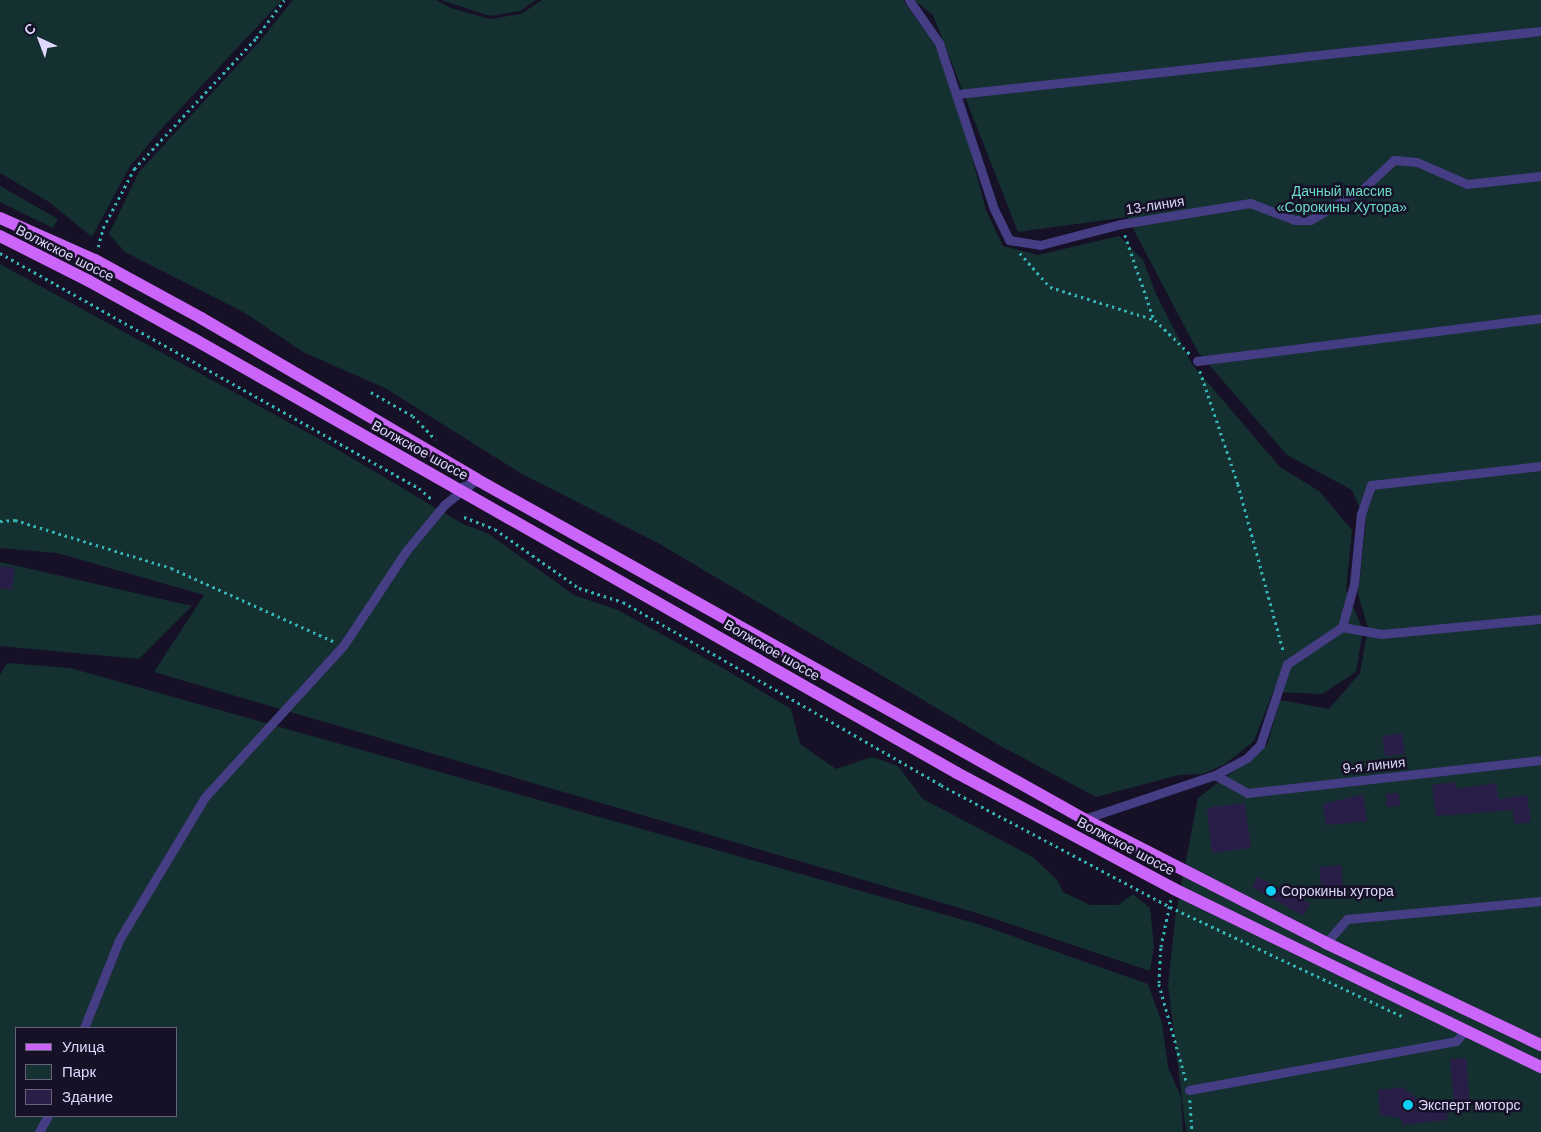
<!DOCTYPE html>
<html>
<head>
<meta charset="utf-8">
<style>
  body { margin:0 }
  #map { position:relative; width:1541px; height:1132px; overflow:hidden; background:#161127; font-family:Arial,sans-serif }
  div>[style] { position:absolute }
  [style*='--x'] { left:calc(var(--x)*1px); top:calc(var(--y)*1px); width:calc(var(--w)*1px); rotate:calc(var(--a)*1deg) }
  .green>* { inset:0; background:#143031 }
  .building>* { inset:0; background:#291e47; transform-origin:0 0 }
  .path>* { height:2.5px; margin-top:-1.25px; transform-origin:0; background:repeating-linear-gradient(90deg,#35b4b4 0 2.5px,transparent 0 6.5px) }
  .service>* { height:9px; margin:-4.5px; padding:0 4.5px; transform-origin:4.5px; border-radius:4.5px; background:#453e84 }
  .minor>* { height:12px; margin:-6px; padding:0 6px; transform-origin:6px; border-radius:6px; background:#453e84 }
  .primary>* { height:12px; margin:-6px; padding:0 6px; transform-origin:6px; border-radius:6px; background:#cb64f8 }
  .dots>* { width:14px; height:14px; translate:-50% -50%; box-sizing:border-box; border:2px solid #161127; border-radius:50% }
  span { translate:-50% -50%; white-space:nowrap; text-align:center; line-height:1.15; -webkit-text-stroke:5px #161127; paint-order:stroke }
  .park-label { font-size:14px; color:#67dbc6 }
  .street-label { font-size:14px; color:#dfd8fd }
  .poi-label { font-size:14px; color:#dfd8fd }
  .left { translate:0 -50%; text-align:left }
  .legend { position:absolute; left:15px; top:1027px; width:162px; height:90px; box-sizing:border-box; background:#161127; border:1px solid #66617d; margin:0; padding:6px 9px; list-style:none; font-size:15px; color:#dfd8fd }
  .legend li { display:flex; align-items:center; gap:10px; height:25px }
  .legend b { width:25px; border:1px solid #66617d }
  .north { position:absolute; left:15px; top:15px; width:50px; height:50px; -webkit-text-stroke:4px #161127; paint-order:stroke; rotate:317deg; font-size:14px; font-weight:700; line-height:20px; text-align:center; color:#dfd8fd }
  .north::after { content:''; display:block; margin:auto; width:18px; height:22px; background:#dfd8fd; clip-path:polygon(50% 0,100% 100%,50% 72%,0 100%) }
</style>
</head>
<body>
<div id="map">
  <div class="green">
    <i style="clip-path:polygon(0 0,282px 0,164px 126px,130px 166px,92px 237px,49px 202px,0 173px)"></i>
    <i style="clip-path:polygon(293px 0,436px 0,451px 8px,490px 19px,521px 14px,542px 0,903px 0,934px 43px,956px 96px,986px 210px,1003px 246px,1038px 255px,1119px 236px,1143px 260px,1156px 294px,1192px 364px,1280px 467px,1319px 491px,1352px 530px,1346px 590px,1363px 630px,1356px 672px,1322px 694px,1273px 692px,1254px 741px,1225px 764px,1203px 774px,1179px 775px,1096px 797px,999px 745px,658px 543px,522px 474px,385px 388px,303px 352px,245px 313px,125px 252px,109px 234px,139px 172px,260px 41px)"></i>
    <i style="clip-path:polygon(441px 0,536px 0,520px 11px,490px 16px)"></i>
    <i style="clip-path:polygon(914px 0,1541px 0,1541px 1132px,1186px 1132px,1168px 985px,1176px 912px,1198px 798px,1267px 745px,1280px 700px,1329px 709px,1360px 673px,1368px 628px,1358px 594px,1366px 522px,1352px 490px,1287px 455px,1198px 352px,1127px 217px,1018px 232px,933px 15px)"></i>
    <i style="clip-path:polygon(0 186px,58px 219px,53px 228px,0 202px)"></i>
    <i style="clip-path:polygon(0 264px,323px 441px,463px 524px,489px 534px,574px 595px,618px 610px,721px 667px,791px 709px,800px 744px,836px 769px,872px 757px,898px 766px,923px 799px,1033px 857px,1058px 881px,1063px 892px,1090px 905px,1118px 905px,1133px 894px,1150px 908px,1154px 947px,1150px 971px,980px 914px,154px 672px,204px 595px,57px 553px,0 548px)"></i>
    <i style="clip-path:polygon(0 562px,192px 606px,139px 659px,0 646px)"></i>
    <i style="clip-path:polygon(evenodd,7px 663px,70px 668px,447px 774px,978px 924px,1148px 984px,1162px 1023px,1168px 1067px,1181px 1097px,1183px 1132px,0 1132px,0 675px,7px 663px,16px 1028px,176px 1028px,176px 1116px,16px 1116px,16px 1028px)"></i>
  </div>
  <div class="building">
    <i style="clip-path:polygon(0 566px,15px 568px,12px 590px,0 588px)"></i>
    <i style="left:1402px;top:733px;width:21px;height:20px;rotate:82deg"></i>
    <i style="clip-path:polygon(1455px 782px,1456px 789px,1496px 783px,1499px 799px,1527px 795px,1531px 822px,1514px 824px,1513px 810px,1436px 816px,1432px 785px)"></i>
    <i style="left:1399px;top:793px;width:13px;height:13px;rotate:86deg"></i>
    <i style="clip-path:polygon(1363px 794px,1367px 821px,1326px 825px,1323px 804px)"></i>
    <i style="clip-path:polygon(1245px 803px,1251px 848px,1212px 853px,1207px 811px,1212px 807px)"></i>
    <i style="left:1341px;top:865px;width:30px;height:22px;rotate:84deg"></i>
    <i style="clip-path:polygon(1257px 877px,1310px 903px,1303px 916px,1252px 887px)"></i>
    <i style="left:1466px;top:1058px;width:47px;height:16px;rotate:85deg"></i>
    <i style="clip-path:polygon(1402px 1087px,1422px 1102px,1445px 1100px,1448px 1120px,1402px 1125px,1401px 1118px,1380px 1115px,1378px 1090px)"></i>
  </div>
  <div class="path">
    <i style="--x:1125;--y:235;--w:89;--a:71"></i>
    <i style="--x:98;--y:247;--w:20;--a:-75"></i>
    <i style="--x:103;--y:228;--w:67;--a:-62.3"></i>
    <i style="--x:134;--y:169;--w:179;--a:-47"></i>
    <i style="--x:256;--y:38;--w:47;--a:-53.6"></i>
    <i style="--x:0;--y:253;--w:480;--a:29.3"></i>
    <i style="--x:419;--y:488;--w:18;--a:41"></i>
    <i style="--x:1020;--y:253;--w:45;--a:48.6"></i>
    <i style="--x:1050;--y:287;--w:110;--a:17.4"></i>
    <i style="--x:1155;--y:320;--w:49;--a:44.2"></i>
    <i style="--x:1200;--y:371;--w:119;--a:71.4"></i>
    <i style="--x:1238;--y:484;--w:175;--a:74.8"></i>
    <i style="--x:371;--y:392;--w:48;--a:29.7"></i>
    <i style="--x:413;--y:416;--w:33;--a:46"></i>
    <i style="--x:464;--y:517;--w:33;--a:21"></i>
    <i style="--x:495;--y:529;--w:103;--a:35.1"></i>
    <i style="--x:579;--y:588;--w:46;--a:17.7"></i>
    <i style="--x:623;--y:602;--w:367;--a:29.9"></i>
    <i style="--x:941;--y:785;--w:259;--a:28"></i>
    <i style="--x:1170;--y:907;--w:256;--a:25.2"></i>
    <i style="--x:0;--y:521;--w:15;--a:-4"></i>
    <i style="--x:15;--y:520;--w:163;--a:17.1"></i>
    <i style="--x:171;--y:568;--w:178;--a:24.3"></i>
    <i style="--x:1171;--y:900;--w:49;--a:101.8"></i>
    <i style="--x:1161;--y:948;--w:36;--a:93"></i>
    <i style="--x:1159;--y:984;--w:100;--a:74.3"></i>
    <i style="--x:1190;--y:1100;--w:32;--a:86"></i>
  </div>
  <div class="service">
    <i style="--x:909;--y:0;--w:52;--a:55.1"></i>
    <i style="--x:939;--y:43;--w:175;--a:71.7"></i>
    <i style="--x:994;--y:209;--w:34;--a:64"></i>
    <i style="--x:1009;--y:240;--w:31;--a:9"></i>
    <i style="--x:1040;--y:245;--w:84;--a:-14.5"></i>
    <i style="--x:1121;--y:224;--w:131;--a:-9.2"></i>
    <i style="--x:1250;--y:203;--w:48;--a:20.7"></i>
    <i style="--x:1295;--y:220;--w:15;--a:0"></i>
    <i style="--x:1310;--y:220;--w:61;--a:-30.3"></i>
    <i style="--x:1363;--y:189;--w:42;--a:-43.1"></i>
    <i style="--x:1394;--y:160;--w:23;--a:5"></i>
    <i style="--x:1417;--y:162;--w:55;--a:23.7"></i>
    <i style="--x:1467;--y:184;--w:74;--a:-6.2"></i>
    <i style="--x:958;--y:94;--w:586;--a:-6.17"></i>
    <i style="--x:1197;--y:361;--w:347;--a:-7.1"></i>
    <i style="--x:1342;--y:627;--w:40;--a:10"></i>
    <i style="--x:1381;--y:634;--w:161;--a:-5.4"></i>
    <i style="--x:1215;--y:775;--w:37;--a:29"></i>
    <i style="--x:1247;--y:793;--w:296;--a:-6.4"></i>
    <i style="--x:1084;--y:819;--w:138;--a:-18.6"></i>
    <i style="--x:1215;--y:775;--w:36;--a:-28"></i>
    <i style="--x:1247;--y:758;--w:18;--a:-45"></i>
    <i style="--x:1260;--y:745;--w:85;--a:-71.6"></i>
    <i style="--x:1287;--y:664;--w:66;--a:-33.9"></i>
    <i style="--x:1342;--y:627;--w:45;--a:-74.4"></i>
    <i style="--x:1354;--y:584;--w:70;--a:-84.3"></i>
    <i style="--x:1361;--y:514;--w:31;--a:-71"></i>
    <i style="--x:1371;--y:485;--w:171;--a:-6.4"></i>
    <i style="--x:1326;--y:943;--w:32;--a:-49"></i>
    <i style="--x:1347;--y:919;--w:195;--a:-5.3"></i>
    <i style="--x:84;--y:1028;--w:95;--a:-68.3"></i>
    <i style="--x:119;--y:940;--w:167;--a:-59"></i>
    <i style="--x:205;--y:797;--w:205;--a:-47.6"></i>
    <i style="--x:343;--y:646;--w:114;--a:-56.4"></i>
    <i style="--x:406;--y:551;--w:60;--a:-50.4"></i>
    <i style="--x:444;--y:505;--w:22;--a:-39"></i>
    <i style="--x:1189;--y:1090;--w:271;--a:-10.4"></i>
    <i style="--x:1456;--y:1041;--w:15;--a:-48"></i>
    <i style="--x:39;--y:1132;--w:18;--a:-61"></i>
  </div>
  <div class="minor">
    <i style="--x:461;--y:491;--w:19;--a:-39"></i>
  </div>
  <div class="primary">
    <i style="--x:0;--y:218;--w:104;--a:23.9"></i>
    <i style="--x:95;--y:260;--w:121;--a:28.7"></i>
    <i style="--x:201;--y:318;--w:319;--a:30.3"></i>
    <i style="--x:476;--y:479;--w:697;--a:29.21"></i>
    <i style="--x:1084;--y:819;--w:272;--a:27.1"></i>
    <i style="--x:1326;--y:943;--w:238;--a:25.4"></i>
    <i style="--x:0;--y:236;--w:100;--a:26.8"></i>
    <i style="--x:89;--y:281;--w:118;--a:29"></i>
    <i style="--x:192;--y:338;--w:880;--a:29.62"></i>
    <i style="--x:957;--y:773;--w:246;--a:28.1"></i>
    <i style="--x:1174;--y:889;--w:408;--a:25.9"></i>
  </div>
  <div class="dots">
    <i style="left:1271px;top:891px;background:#0dcef5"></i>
    <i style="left:1408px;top:1105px;background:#0dcef5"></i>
  </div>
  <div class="park-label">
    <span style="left:1342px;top:199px">Дачный массив<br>«Сорокины Хутора»</span>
  </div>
  <div class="street-label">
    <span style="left:1155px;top:205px;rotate:-9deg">13-линия</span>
    <span style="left:65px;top:253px;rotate:27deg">Волжское шоссе</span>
    <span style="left:420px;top:450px;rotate:29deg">Волжское шоссе</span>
    <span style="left:772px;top:650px;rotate:30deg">Волжское шоссе</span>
    <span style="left:1374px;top:765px;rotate:-6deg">9-я линия</span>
    <span style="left:1126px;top:846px;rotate:28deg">Волжское шоссе</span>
  </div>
  <div class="poi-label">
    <span class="left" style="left:1281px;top:891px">Сорокины хутора</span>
    <span class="left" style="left:1418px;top:1105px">Эксперт моторс</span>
  </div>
  <ul class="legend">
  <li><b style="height:6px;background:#cb64f8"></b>Улица</li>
  <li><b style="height:14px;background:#143031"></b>Парк</li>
  <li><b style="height:14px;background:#291e47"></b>Здание</li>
  </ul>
  <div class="north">С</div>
</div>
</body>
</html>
